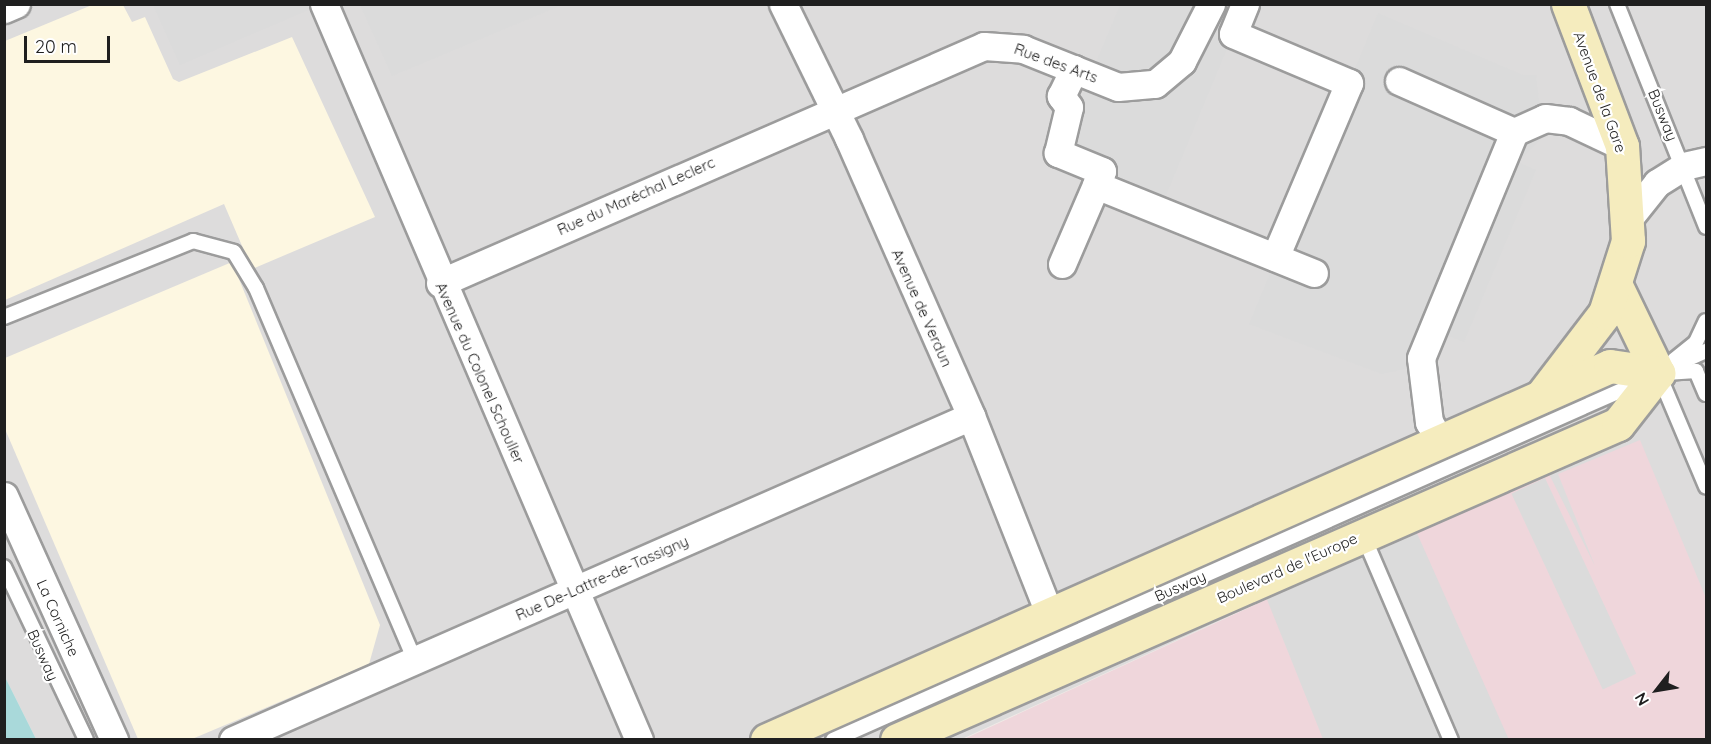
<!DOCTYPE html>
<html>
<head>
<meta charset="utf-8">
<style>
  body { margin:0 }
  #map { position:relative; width:1711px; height:744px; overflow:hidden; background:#efeae6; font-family:Quicksand,sans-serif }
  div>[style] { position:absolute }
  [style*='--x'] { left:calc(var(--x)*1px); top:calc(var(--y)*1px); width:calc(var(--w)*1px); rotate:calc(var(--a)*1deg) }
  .residential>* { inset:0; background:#dddcdc }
  .commercial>* { inset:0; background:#efd6db }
  .education>* { inset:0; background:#fdf7e1 }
  .parking>* { inset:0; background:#dbdbdb; transform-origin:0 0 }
  .water>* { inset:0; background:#a9d9da }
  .roads { filter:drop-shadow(2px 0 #9c9c9c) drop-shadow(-2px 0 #9c9c9c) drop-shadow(0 2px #9c9c9c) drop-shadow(0 -2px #9c9c9c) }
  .lane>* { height:14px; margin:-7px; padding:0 7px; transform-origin:7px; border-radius:7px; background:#fff }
  .street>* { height:27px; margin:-13.5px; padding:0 13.5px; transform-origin:13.5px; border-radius:13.5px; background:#fff }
  .secondary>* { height:33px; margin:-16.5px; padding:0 16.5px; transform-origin:16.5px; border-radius:16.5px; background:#f5ecbe }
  span { translate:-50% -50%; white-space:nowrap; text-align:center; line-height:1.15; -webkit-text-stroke:4.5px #fff; paint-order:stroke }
  .street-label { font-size:15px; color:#1f1f1f }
  .frame { position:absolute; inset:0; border:6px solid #1f1f1f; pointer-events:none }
  .north { position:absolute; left:1627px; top:660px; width:60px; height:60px; -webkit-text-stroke:4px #fff; paint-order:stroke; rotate:239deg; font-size:16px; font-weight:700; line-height:24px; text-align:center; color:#1f1f1f }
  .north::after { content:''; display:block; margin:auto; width:21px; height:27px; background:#1f1f1f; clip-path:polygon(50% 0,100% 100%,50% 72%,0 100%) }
  .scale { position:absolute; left:24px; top:36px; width:86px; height:27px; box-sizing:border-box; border:3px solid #1f1f1f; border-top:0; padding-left:8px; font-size:18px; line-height:21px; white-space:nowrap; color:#1f1f1f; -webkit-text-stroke:4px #fff; paint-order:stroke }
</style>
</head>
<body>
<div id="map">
  <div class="residential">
    <i style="clip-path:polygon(5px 5px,1706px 5px,1706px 739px,1567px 739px,1547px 470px,962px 739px,36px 739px,5px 677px)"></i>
  </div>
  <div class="commercial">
    <i style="clip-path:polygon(1640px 440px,1706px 598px,1706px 739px,962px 740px,1547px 470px,1595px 566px,1558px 474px)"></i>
  </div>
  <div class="education">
    <i style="clip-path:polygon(92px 5px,123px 5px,132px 22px,145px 17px,173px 79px,179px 82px,292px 37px,375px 217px,252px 269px,224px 204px,5px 300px,5px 41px)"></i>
    <i style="clip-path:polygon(232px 262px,380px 625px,369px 664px,192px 739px,138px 739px,5px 429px,5px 358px)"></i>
  </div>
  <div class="parking">
    <i style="clip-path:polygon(322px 4px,180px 65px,153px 5px)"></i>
    <i style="clip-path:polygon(360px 5px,562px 5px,392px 76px)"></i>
    <i style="clip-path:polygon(1120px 5px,1220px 5px,1241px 15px,1165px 198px,1058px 153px)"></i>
    <i style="clip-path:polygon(1378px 13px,1523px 75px,1536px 75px,1543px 137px,1518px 162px,1536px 170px,1464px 342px,1444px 334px,1437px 362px,1382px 374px,1249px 324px)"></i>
    <i style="left:1545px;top:478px;width:216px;height:37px;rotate:65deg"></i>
    <i style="left:1416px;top:531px;width:228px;height:45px;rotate:66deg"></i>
    <i style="clip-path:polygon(1367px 544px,1449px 739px,1323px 739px,1264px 592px)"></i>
  </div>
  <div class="water">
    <i style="clip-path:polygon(5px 677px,36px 739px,5px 739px)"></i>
  </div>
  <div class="roads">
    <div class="lane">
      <i style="--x:1617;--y:4;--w:240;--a:68.2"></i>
      <i style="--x:4;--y:317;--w:204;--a:-21.9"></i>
      <i style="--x:193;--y:241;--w:42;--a:15"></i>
      <i style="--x:234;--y:252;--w:42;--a:58.6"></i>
      <i style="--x:256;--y:288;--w:405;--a:66.9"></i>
      <i style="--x:1674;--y:360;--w:28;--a:-39"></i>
      <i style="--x:1696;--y:342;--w:23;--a:-65"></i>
      <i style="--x:1657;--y:373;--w:54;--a:-24.2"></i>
      <i style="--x:1666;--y:373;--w:30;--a:-4"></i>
      <i style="--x:1696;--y:371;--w:25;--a:67"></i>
      <i style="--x:1659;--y:375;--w:121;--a:67.1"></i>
      <i style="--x:1363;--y:535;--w:223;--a:66.8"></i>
      <i style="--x:4;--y:567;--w:191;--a:64.6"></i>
      <i style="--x:833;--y:740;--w:883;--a:-23.92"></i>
    </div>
    <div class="street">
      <i style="--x:324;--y:4;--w:801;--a:66.83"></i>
      <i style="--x:783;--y:4;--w:150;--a:63.9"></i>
      <i style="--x:849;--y:139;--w:303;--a:66.2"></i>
      <i style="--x:971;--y:416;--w:215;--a:68.4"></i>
      <i style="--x:1245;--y:4;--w:32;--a:112"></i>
      <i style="--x:1233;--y:34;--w:126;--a:22.9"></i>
      <i style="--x:1349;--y:83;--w:189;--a:113"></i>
      <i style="--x:4;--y:9;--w:13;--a:-23"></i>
      <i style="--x:1399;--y:81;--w:126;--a:23.9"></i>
      <i style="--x:1096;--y:185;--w:235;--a:22"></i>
      <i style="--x:1629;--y:218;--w:45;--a:-51.3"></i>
      <i style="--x:1657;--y:183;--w:32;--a:-32"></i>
      <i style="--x:1684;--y:166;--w:23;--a:-13"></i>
      <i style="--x:1062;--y:264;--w:101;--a:-66.7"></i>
      <i style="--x:1102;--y:171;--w:48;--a:-157.8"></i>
      <i style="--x:1058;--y:153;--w:47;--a:-76.6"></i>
      <i style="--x:1069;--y:107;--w:14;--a:-126"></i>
      <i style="--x:1061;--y:96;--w:30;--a:-64"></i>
      <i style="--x:440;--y:283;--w:593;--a:-23.54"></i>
      <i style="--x:984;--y:46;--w:39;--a:4"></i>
      <i style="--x:1023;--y:49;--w:102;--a:21.8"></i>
      <i style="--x:1118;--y:87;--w:37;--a:-5"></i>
      <i style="--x:1155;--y:84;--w:35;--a:-40"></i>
      <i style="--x:1182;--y:61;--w:64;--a:-63"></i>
      <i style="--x:1441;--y:442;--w:23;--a:-121"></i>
      <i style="--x:1429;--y:422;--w:64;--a:-97.1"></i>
      <i style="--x:1421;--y:358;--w:244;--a:-67.6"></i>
      <i style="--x:1514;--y:132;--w:34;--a:-24"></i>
      <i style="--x:1545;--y:118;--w:24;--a:7"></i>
      <i style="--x:1569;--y:121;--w:59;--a:25.3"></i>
      <i style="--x:4;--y:496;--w:268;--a:65.7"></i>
      <i style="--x:233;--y:740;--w:806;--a:-23.7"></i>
    </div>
    <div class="secondary">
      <i style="--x:1617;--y:288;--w:94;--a:64.2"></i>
      <i style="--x:1543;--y:394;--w:102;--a:-52.6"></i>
      <i style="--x:1605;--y:313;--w:76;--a:-72.3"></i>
      <i style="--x:1628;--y:241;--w:95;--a:-93.6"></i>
      <i style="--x:1622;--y:146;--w:152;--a:-110.8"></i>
      <i style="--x:767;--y:740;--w:922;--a:-23.92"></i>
      <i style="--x:1610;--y:366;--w:49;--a:8.3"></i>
      <i style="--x:897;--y:740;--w:787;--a:-23.67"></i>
      <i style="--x:1618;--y:424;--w:65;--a:-51.9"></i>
    </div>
  </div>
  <div class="street-label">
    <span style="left:1056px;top:63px;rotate:20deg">Rue des Arts</span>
    <span style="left:1600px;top:92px;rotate:70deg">Avenue de la Gare</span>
    <span style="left:1663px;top:115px;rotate:68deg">Busway</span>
    <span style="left:636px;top:196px;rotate:-24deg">Rue du Maréchal Leclerc</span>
    <span style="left:922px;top:308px;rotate:66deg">Avenue de Verdun</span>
    <span style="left:480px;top:373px;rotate:66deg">Avenue du Colonel Schouller</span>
    <span style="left:1287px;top:568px;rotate:-24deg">Boulevard de l'Europe</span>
    <span style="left:602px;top:578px;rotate:-24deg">Rue De-Lattre-de-Tassigny</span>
    <span style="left:1180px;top:586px;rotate:-24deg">Busway</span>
    <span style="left:58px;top:618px;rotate:66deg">La Corniche</span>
    <span style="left:43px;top:655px;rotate:66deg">Busway</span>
  </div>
  <div class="frame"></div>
  <div class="north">N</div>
  <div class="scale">20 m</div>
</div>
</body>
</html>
